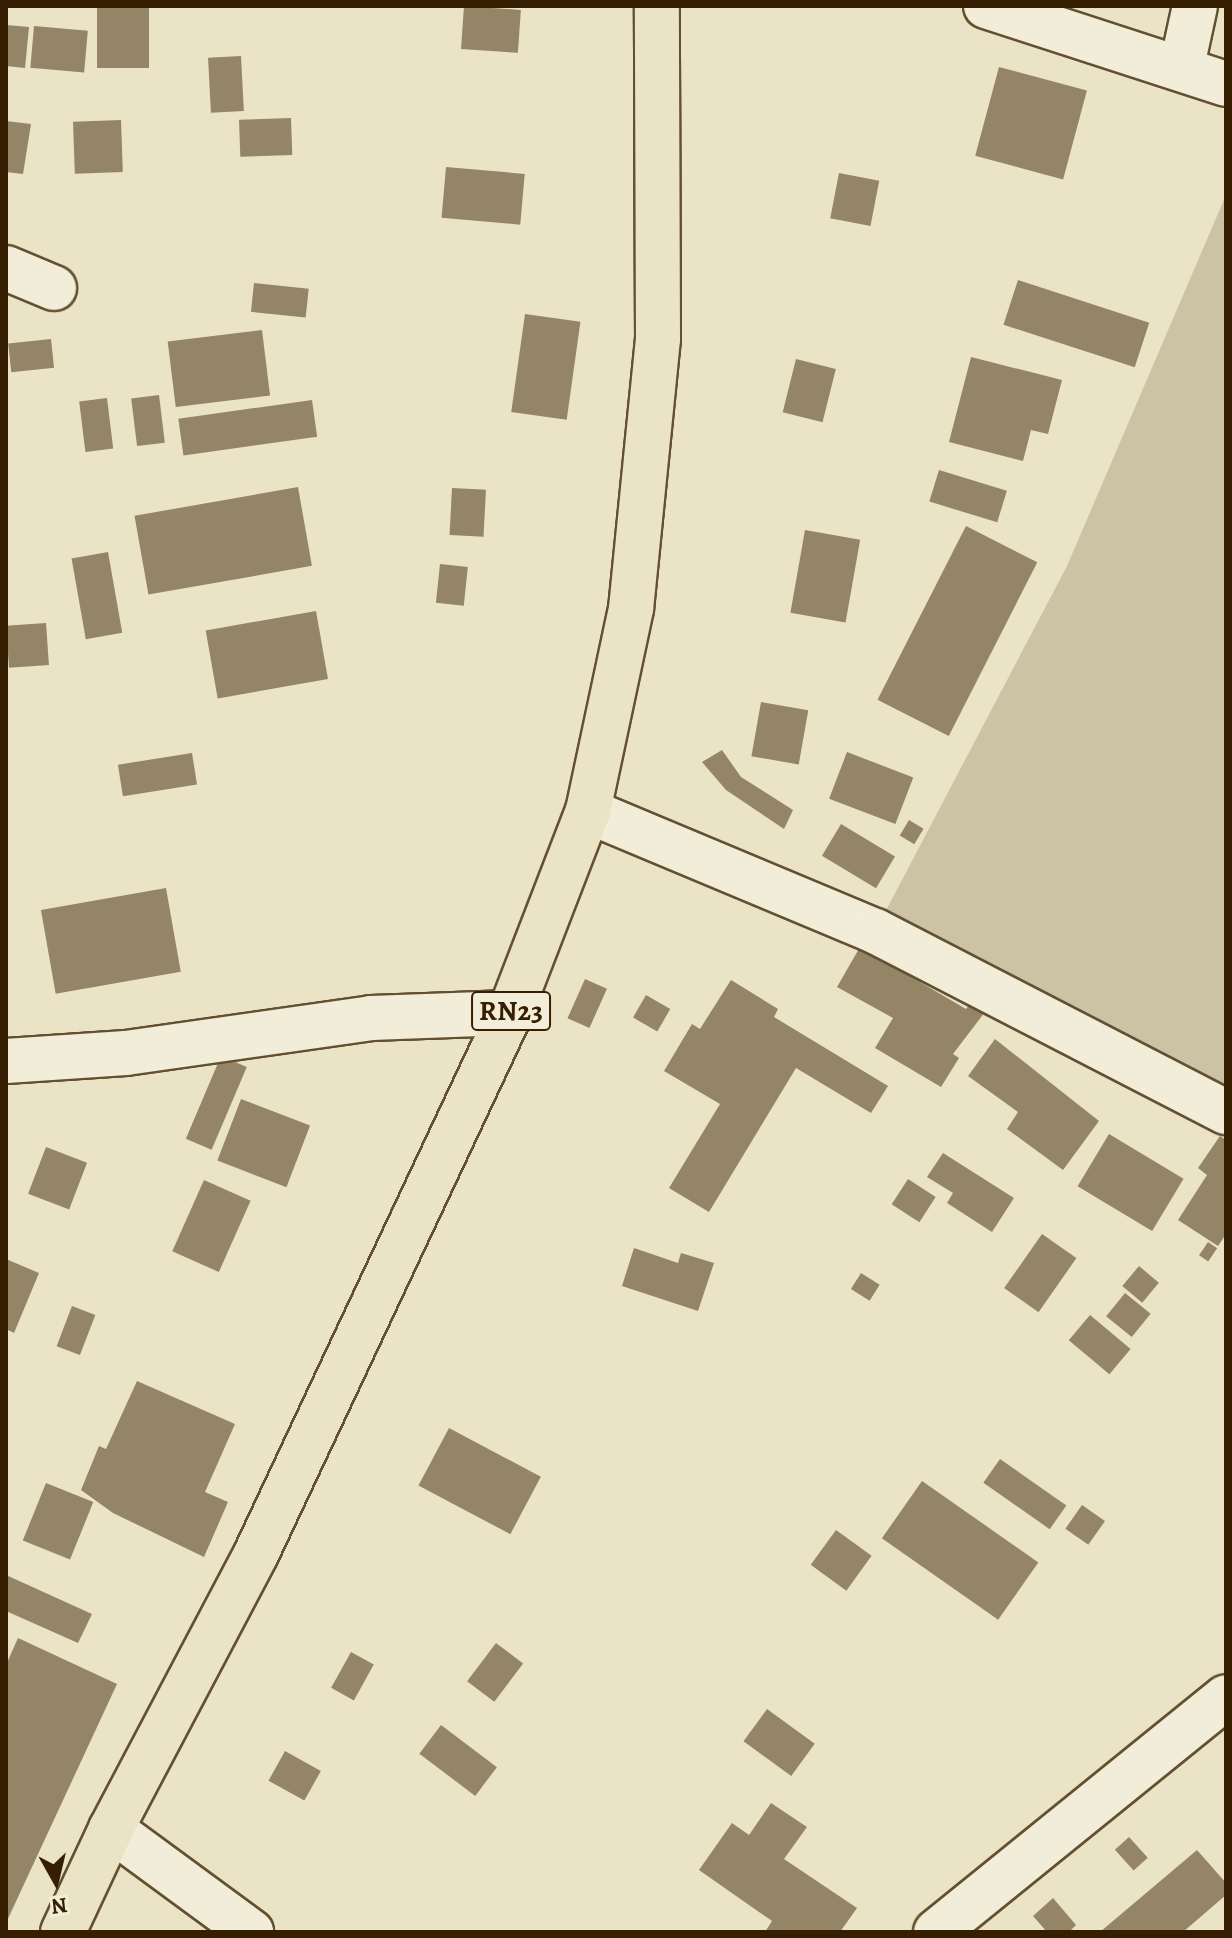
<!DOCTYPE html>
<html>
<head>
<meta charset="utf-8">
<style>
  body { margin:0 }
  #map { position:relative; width:1232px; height:1938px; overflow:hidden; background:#ebe3c5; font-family:Alegreya,serif }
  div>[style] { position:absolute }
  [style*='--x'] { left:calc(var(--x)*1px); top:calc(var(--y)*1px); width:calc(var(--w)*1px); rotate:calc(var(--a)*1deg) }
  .green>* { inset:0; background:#ccc2a4 }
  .building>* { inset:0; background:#948566; transform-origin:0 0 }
  .roads { filter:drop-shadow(2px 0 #635031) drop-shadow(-2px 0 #635031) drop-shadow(0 2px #635031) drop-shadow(0 -2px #635031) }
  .minor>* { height:44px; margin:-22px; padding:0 22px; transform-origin:22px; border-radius:22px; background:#f2edd9 }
  .major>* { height:44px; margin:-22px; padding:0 22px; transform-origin:22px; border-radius:22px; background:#ebe3c5 }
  span { translate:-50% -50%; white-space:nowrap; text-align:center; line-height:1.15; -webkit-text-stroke:6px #f2edd9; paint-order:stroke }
  .shield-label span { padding:2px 6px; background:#f2edd9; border:2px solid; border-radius:6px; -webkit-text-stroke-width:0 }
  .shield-label { font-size:28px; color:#361f00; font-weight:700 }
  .frame { position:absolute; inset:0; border:8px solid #361f00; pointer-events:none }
  .north { position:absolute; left:16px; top:1842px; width:80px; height:80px; -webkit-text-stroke:6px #f2edd9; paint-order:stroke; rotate:172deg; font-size:22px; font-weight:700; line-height:32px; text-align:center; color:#361f00 }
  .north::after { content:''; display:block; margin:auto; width:28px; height:36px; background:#361f00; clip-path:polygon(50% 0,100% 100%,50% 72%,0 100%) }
</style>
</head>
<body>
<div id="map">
  <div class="green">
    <i style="clip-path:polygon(1226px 195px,1226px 1098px,882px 918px,1067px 566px)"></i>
  </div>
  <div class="building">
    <i style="left:97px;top:6px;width:52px;height:62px"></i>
    <i style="left:464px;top:6px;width:57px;height:43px;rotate:4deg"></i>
    <i style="clip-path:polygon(6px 25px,29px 27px,25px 68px,6px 66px)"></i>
    <i style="left:34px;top:26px;width:54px;height:42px;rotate:5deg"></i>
    <i style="left:241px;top:56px;width:55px;height:33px;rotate:87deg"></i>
    <i style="left:999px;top:67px;width:91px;height:92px;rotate:15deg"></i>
    <i style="left:291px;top:118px;width:37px;height:52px;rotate:88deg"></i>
    <i style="left:121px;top:120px;width:52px;height:48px;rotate:88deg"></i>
    <i style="clip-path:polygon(6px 121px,31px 124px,23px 174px,6px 172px)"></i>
    <i style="left:446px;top:167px;width:79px;height:51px;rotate:5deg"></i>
    <i style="left:839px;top:173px;width:41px;height:46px;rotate:11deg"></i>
    <i style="left:1018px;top:280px;width:138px;height:47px;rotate:18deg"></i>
    <i style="left:254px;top:283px;width:55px;height:29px;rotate:6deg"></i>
    <i style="left:525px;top:314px;width:56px;height:99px;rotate:8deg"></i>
    <i style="left:262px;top:330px;width:66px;height:95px;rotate:83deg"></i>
    <i style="left:51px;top:339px;width:29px;height:43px;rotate:84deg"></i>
    <i style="clip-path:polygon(971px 357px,1062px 380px,1048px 434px,1031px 430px,1023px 461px,949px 442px)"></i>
    <i style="left:796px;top:359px;width:41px;height:55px;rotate:14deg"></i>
    <i style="left:159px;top:395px;width:48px;height:28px;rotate:83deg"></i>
    <i style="left:107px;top:398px;width:51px;height:28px;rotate:83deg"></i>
    <i style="left:312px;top:400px;width:37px;height:135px;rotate:82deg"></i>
    <i style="left:939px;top:470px;width:71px;height:33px;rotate:17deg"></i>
    <i style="left:298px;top:487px;width:80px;height:166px;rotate:80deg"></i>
    <i style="left:452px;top:488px;width:34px;height:47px;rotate:3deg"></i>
    <i style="left:966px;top:526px;width:80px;height:195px;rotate:27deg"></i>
    <i style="left:805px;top:530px;width:56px;height:84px;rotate:10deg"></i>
    <i style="left:108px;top:552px;width:82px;height:37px;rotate:80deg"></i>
    <i style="left:440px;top:564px;width:28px;height:39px;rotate:6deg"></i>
    <i style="left:316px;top:611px;width:69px;height:112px;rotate:80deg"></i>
    <i style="left:46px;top:623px;width:42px;height:40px;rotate:86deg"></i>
    <i style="left:761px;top:702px;width:48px;height:55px;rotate:10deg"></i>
    <i style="clip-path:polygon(722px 750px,741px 777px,793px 810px,784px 829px,726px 790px,702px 762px)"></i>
    <i style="left:847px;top:752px;width:71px;height:50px;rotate:21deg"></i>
    <i style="left:192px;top:753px;width:32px;height:75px;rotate:81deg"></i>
    <i style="left:909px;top:820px;width:17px;height:18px;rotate:31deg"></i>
    <i style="left:841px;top:824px;width:63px;height:37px;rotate:31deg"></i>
    <i style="left:166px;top:888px;width:85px;height:127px;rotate:80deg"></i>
    <i style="clip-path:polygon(860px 947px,966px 1009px,973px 999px,988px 1008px,953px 1054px,959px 1058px,941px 1087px,875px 1048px,893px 1018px,837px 987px)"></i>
    <i style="left:585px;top:979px;width:24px;height:43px;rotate:24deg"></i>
    <i style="clip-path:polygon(731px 980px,778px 1009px,774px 1017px,888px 1086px,871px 1113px,796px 1068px,709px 1212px,669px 1188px,720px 1104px,664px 1071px,692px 1024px,700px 1029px)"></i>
    <i style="left:646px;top:995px;width:28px;height:26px;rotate:30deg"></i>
    <i style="clip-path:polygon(995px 1039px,1099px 1121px,1063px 1170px,1007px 1129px,1018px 1112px,968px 1076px)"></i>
    <i style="left:221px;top:1056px;width:28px;height:90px;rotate:23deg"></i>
    <i style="left:241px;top:1099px;width:74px;height:66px;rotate:21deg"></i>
    <i style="left:1109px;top:1134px;width:87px;height:61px;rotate:31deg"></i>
    <i style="clip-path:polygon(1220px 1136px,1226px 1140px,1226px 1234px,1218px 1246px,1178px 1220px,1207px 1175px,1198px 1168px)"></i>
    <i style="left:46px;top:1147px;width:44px;height:50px;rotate:21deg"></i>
    <i style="clip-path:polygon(943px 1153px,1014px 1198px,992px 1232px,947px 1203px,953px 1193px,927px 1177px)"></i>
    <i style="left:908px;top:1179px;width:33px;height:30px;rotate:33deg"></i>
    <i style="left:204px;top:1180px;width:51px;height:78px;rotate:24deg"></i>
    <i style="left:1042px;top:1234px;width:42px;height:66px;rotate:35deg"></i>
    <i style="left:1208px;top:1242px;width:11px;height:16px;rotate:34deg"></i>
    <i style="clip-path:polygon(634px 1248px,678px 1263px,681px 1253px,714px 1263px,698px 1311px,622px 1286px)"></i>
    <i style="clip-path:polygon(6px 1259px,39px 1273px,14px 1333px,6px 1329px)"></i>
    <i style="left:1139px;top:1266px;width:26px;height:26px;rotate:40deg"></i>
    <i style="left:861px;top:1273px;width:22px;height:19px;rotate:32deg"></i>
    <i style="left:1125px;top:1293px;width:33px;height:30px;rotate:39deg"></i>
    <i style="left:72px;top:1306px;width:25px;height:43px;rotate:21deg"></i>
    <i style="left:1090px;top:1315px;width:53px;height:33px;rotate:40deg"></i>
    <i style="clip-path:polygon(137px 1381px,235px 1424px,205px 1492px,228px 1502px,204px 1557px,113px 1513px,81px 1490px,99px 1446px,106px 1449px)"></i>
    <i style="left:449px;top:1428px;width:104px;height:65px;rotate:28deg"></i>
    <i style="left:1000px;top:1459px;width:81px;height:29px;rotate:35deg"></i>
    <i style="left:922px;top:1481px;width:142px;height:70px;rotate:35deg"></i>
    <i style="left:46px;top:1483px;width:51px;height:62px;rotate:22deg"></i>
    <i style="left:1082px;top:1505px;width:28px;height:29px;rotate:35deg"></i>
    <i style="left:836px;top:1530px;width:44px;height:43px;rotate:36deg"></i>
    <i style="clip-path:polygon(6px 1575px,92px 1614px,78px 1643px,6px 1611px)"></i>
    <i style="clip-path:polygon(18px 1638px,117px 1684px,6px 1923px,6px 1665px)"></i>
    <i style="left:496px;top:1643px;width:34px;height:48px;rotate:37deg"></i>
    <i style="left:351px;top:1652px;width:26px;height:41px;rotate:29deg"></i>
    <i style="left:767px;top:1709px;width:59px;height:40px;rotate:36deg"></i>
    <i style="left:441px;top:1725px;width:70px;height:36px;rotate:37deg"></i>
    <i style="left:285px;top:1751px;width:41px;height:34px;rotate:29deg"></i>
    <i style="clip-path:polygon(771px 1803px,807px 1827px,784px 1859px,857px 1908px,840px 1932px,765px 1932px,772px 1921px,699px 1870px,732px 1823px,749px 1835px)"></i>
    <i style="left:1129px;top:1837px;width:28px;height:19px;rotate:48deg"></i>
    <i style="clip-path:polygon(1197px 1850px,1226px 1883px,1226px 1895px,1183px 1932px,1100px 1932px)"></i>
    <i style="clip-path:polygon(1053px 1898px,1076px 1925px,1069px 1932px,1047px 1932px,1033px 1916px)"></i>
  </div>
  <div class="roads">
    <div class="minor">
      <i style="--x:986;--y:6;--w:252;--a:18"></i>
      <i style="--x:1182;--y:66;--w:61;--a:-77.8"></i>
      <i style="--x:6;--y:268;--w:52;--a:22.6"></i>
      <i style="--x:588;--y:811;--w:311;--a:22.7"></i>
      <i style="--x:875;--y:931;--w:395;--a:27.3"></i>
      <i style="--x:6;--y:1061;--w:120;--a:-3.8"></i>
      <i style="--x:126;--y:1053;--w:247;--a:-8.1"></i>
      <i style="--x:371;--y:1018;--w:139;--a:-2.1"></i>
      <i style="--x:111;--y:1829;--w:174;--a:36.3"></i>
      <i style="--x:936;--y:1932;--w:373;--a:-39"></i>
    </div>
    <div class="major">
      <i style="--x:63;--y:1932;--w:114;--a:-65"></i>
      <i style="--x:111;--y:1829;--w:311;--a:-62.2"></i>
      <i style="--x:256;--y:1554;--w:598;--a:-64.85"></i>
      <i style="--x:510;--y:1013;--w:217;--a:-68.9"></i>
      <i style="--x:588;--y:811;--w:207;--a:-78"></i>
      <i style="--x:631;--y:609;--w:271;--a:-84.3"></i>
      <i style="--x:658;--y:339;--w:333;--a:-90.2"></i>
    </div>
  </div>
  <div class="shield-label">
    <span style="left:511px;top:1011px">RN23</span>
  </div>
  <div class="frame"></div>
  <div class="north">N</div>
</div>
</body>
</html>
